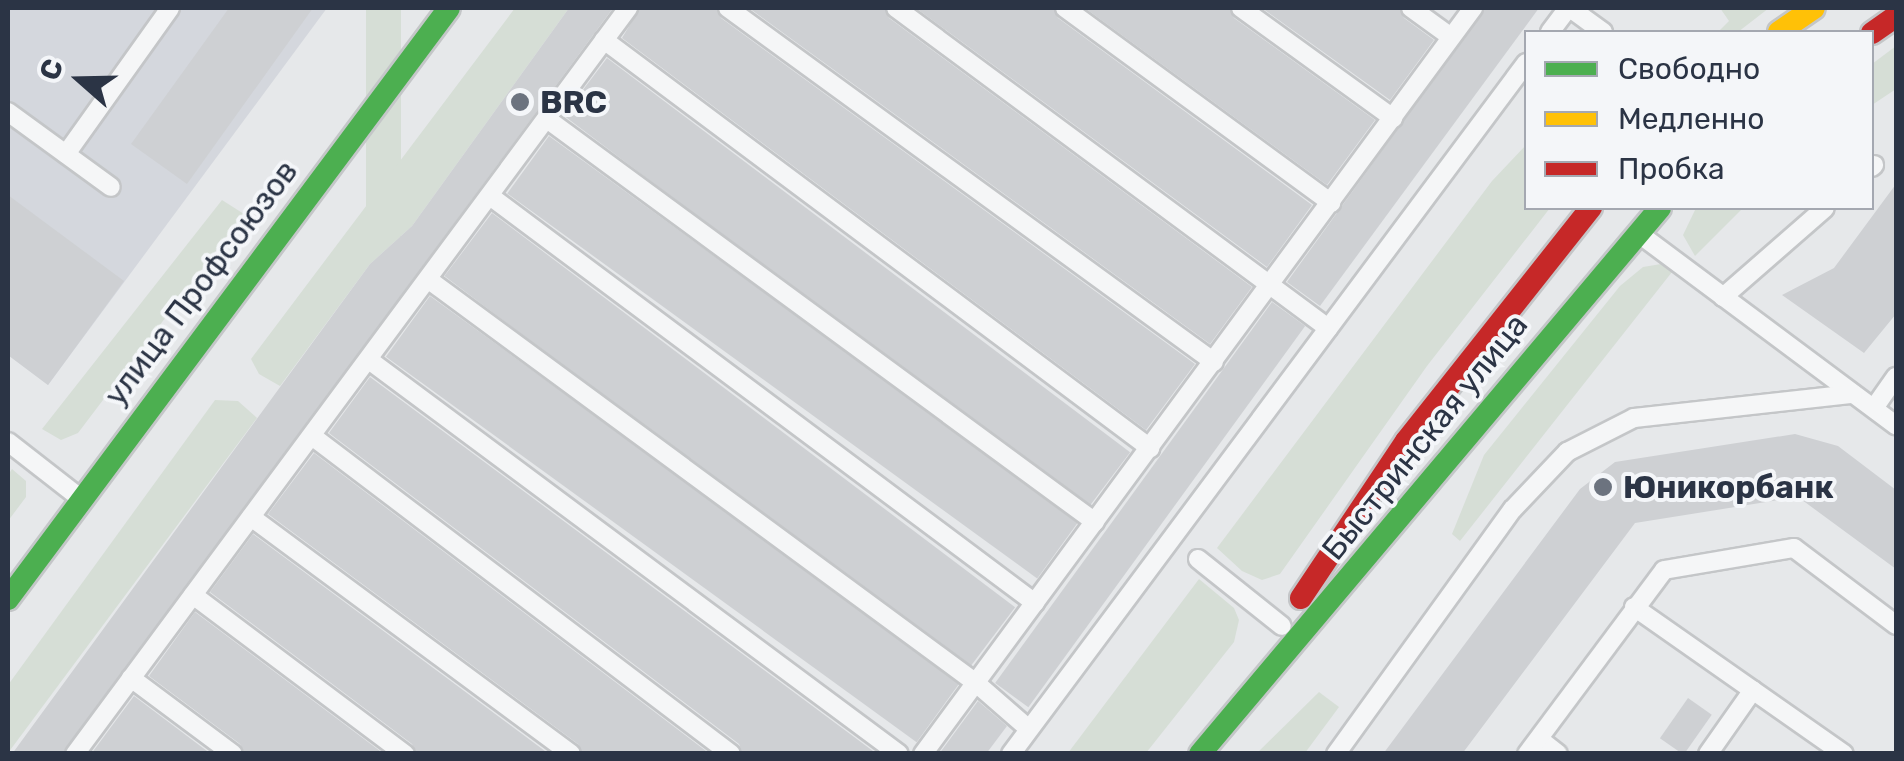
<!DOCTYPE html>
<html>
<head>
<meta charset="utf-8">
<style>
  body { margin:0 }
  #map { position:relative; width:1904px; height:761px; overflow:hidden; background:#e6e8ea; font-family:Rubik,sans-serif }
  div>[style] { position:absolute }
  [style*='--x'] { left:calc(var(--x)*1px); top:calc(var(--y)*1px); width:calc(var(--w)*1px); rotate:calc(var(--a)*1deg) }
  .built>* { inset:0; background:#d4d7dd }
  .green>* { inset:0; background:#d6ded6; transform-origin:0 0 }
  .building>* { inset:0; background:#ced0d3; transform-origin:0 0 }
  .roads { filter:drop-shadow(2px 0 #c4c6c8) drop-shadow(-2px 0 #c4c6c8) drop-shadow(0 2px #c4c6c8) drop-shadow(0 -2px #c4c6c8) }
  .lane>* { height:18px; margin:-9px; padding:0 9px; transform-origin:9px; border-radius:9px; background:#f5f6f7 }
  .fast>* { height:22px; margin:-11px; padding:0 11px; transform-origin:11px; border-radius:11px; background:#4caf50 }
  .slow>* { height:22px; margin:-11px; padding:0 11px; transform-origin:11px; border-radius:11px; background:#ffc107 }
  .jam>* { height:22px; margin:-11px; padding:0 11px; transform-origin:11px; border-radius:11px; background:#c62828 }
  .dots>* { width:28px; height:28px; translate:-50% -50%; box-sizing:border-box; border:5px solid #f4f6f9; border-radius:50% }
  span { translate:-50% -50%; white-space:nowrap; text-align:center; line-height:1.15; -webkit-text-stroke:8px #f4f6f9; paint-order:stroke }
  .poi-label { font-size:32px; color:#2b3445; font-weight:700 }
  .left { translate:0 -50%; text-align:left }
  .street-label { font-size:32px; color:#2b3445 }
  .frame { position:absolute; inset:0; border:10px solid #2b3445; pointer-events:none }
  .legend { position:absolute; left:1524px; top:30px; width:350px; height:180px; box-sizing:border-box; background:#f4f6f9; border:2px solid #a4a8b1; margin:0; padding:12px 18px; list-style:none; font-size:30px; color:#2b3445 }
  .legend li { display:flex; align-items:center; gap:20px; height:50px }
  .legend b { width:50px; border:2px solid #a4a8b1 }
  .north { position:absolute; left:30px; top:30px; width:100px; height:100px; -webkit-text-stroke:8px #f4f6f9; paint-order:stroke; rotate:290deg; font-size:28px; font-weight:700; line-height:40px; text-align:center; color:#2b3445 }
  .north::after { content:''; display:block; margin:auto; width:35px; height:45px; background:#2b3445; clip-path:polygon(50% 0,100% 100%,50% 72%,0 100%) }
</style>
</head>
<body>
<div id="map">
  <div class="built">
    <i style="clip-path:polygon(8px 8px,327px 8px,48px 385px,8px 355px)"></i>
  </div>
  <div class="green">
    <i style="left:366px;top:8px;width:35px;height:229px"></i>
    <i style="clip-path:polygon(515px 8px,569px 8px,412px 226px,370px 264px,280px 386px,259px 374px,251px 359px)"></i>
    <i style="clip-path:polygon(1720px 8px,1769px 8px,1738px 32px,1718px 32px,1729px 21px)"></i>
    <i style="clip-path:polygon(1896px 46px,1896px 89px,1872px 105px,1872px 64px)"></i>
    <i style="clip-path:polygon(1526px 145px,1526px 208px,1550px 208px,1427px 366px,1280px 574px,1262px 580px,1242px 571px,1217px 548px,1492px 181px)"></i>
    <i style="clip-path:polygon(222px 200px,244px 214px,78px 433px,61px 440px,42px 429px)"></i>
    <i style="clip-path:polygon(1696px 208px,1743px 208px,1695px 256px,1683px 235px)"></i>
    <i style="clip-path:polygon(1661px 264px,1672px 272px,1460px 541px,1452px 534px,1484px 455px,1620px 286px,1643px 267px)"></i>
    <i style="clip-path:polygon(215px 400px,238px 401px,257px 418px,8px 753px,8px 685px)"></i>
    <i style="clip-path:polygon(12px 469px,26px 481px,26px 497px,8px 521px,8px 475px)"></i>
    <i style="clip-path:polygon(1199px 579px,1234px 608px,1239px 620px,1234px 642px,1146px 753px,1068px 753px)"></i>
    <i style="clip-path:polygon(1319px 692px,1339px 707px,1305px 753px,1257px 753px)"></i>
  </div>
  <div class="building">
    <i style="clip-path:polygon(229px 8px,313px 8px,187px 184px,131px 144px)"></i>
    <i style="clip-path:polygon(569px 8px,613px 8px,63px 754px,12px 754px,370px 264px,412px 226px)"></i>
    <i style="clip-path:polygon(640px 8px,716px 8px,721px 18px,1195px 364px,1146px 430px,622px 38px)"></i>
    <i style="clip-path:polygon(749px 8px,884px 8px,889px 18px,1252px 287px,1210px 344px)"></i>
    <i style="clip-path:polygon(916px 8px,1053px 8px,1058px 18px,1312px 205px,1267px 267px)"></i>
    <i style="clip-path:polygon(1085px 8px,1229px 8px,1234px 18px,1375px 120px,1327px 185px)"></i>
    <i style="clip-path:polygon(1262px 8px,1399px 8px,1404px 18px,1434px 40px,1390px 100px)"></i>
    <i style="clip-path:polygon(1485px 8px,1539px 8px,1320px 306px,1287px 282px)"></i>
    <i style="left:607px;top:58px;width:655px;height:72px;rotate:37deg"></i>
    <i style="left:549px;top:136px;width:655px;height:71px;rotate:36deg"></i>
    <i style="clip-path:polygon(1896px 184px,1896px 314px,1864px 353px,1782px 295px,1834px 268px)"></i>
    <i style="clip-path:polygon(8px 195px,124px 281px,48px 385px,8px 355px)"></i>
    <i style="left:492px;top:213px;width:655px;height:79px;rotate:37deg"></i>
    <i style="left:430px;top:296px;width:656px;height:75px;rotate:36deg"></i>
    <i style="left:1272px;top:302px;width:41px;height:471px;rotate:36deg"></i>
    <i style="clip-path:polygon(370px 377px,877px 754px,743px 754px,739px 744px,329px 433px)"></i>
    <i style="clip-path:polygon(1795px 434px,1838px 446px,1896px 490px,1896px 569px,1798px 497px,1635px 523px,1462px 754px,1383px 754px,1580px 489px,1615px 462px)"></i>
    <i style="clip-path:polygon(314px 453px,710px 754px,583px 754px,578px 744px,268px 514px)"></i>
    <i style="clip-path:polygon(253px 534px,549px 754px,417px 754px,412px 744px,210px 592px)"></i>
    <i style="clip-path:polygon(195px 612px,384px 754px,245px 754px,240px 744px,149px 676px)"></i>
    <i style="clip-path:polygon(134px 696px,211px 754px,91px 754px)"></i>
    <i style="left:1688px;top:698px;width:29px;height:49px;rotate:35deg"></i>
    <i style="clip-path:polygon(978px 701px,1007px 726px,986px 754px,939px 754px)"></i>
  </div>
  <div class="roads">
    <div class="lane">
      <i style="--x:728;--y:8;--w:601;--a:36.07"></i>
      <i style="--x:896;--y:8;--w:538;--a:36.53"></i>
      <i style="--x:1065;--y:8;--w:330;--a:36.2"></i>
      <i style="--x:1241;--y:8;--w:188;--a:35.9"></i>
      <i style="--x:1411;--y:8;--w:49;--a:35.9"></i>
      <i style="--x:1570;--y:8;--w:41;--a:36"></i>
      <i style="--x:1550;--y:32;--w:30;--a:-53"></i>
      <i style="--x:604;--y:40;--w:682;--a:36.77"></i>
      <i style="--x:8;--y:112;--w:127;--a:36.1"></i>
      <i style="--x:547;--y:119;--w:680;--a:36.33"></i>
      <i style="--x:66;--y:154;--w:179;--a:-54.5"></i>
      <i style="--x:1872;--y:167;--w:3;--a:-45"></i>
      <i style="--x:490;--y:196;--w:680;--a:36.75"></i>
      <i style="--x:1642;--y:236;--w:317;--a:36.7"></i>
      <i style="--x:429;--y:280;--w:679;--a:36.38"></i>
      <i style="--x:976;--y:683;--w:70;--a:41"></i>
      <i style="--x:1723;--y:297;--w:135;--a:-41.1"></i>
      <i style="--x:369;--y:360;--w:660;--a:36.63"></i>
      <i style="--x:1874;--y:408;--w:38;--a:-55"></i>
      <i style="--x:312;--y:436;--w:526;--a:37.2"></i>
      <i style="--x:8;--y:442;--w:91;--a:37.9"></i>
      <i style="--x:251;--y:517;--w:398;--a:36.5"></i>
      <i style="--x:1198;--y:559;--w:107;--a:38.6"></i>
      <i style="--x:193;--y:595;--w:265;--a:36.9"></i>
      <i style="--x:1634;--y:607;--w:256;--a:35"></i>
      <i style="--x:131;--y:678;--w:127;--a:36.7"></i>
      <i style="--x:1539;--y:739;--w:24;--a:38"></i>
      <i style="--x:75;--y:754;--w:929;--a:-53.45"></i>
      <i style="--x:923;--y:754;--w:927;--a:-53.6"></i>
      <i style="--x:1011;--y:754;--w:862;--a:-53.3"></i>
      <i style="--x:1336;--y:754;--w:302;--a:-54.2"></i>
      <i style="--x:1513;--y:509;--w:79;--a:-46.5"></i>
      <i style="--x:1567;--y:452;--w:75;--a:-26.9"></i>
      <i style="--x:1634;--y:418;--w:220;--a:-6.3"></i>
      <i style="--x:1527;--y:754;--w:229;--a:-53.3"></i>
      <i style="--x:1664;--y:570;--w:132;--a:-9.6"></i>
      <i style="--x:1794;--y:548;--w:128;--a:37"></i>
      <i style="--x:1708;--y:754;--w:78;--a:-54.9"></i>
    </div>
    <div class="fast">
      <i style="--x:8;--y:599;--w:737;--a:-53.27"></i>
      <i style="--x:1200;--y:754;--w:714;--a:-49.89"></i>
    </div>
    <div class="slow">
      <i style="--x:1779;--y:32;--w:42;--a:-34.4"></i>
    </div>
    <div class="jam">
      <i style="--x:1872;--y:33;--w:29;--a:-35"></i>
      <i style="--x:1301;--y:598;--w:189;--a:-56.2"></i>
      <i style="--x:1406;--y:441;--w:298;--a:-51.6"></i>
    </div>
  </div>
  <div class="dots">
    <i style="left:520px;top:102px;background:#6c737f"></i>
    <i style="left:1603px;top:487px;background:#6c737f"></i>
  </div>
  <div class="poi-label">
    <span class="left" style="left:540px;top:102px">BRC</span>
    <span class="left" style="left:1623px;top:487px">Юникорбанк</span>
  </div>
  <div class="street-label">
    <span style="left:201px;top:283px;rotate:-53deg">улица Профсоюзов</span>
    <span style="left:1425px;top:437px;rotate:-51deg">Быстринская улица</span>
  </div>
  <div class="frame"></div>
  <ul class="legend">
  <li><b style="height:12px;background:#4caf50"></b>Свободно</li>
  <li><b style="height:12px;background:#ffc107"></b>Медленно</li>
  <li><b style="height:12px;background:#c62828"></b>Пробка</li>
  </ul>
  <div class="north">С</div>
</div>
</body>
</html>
